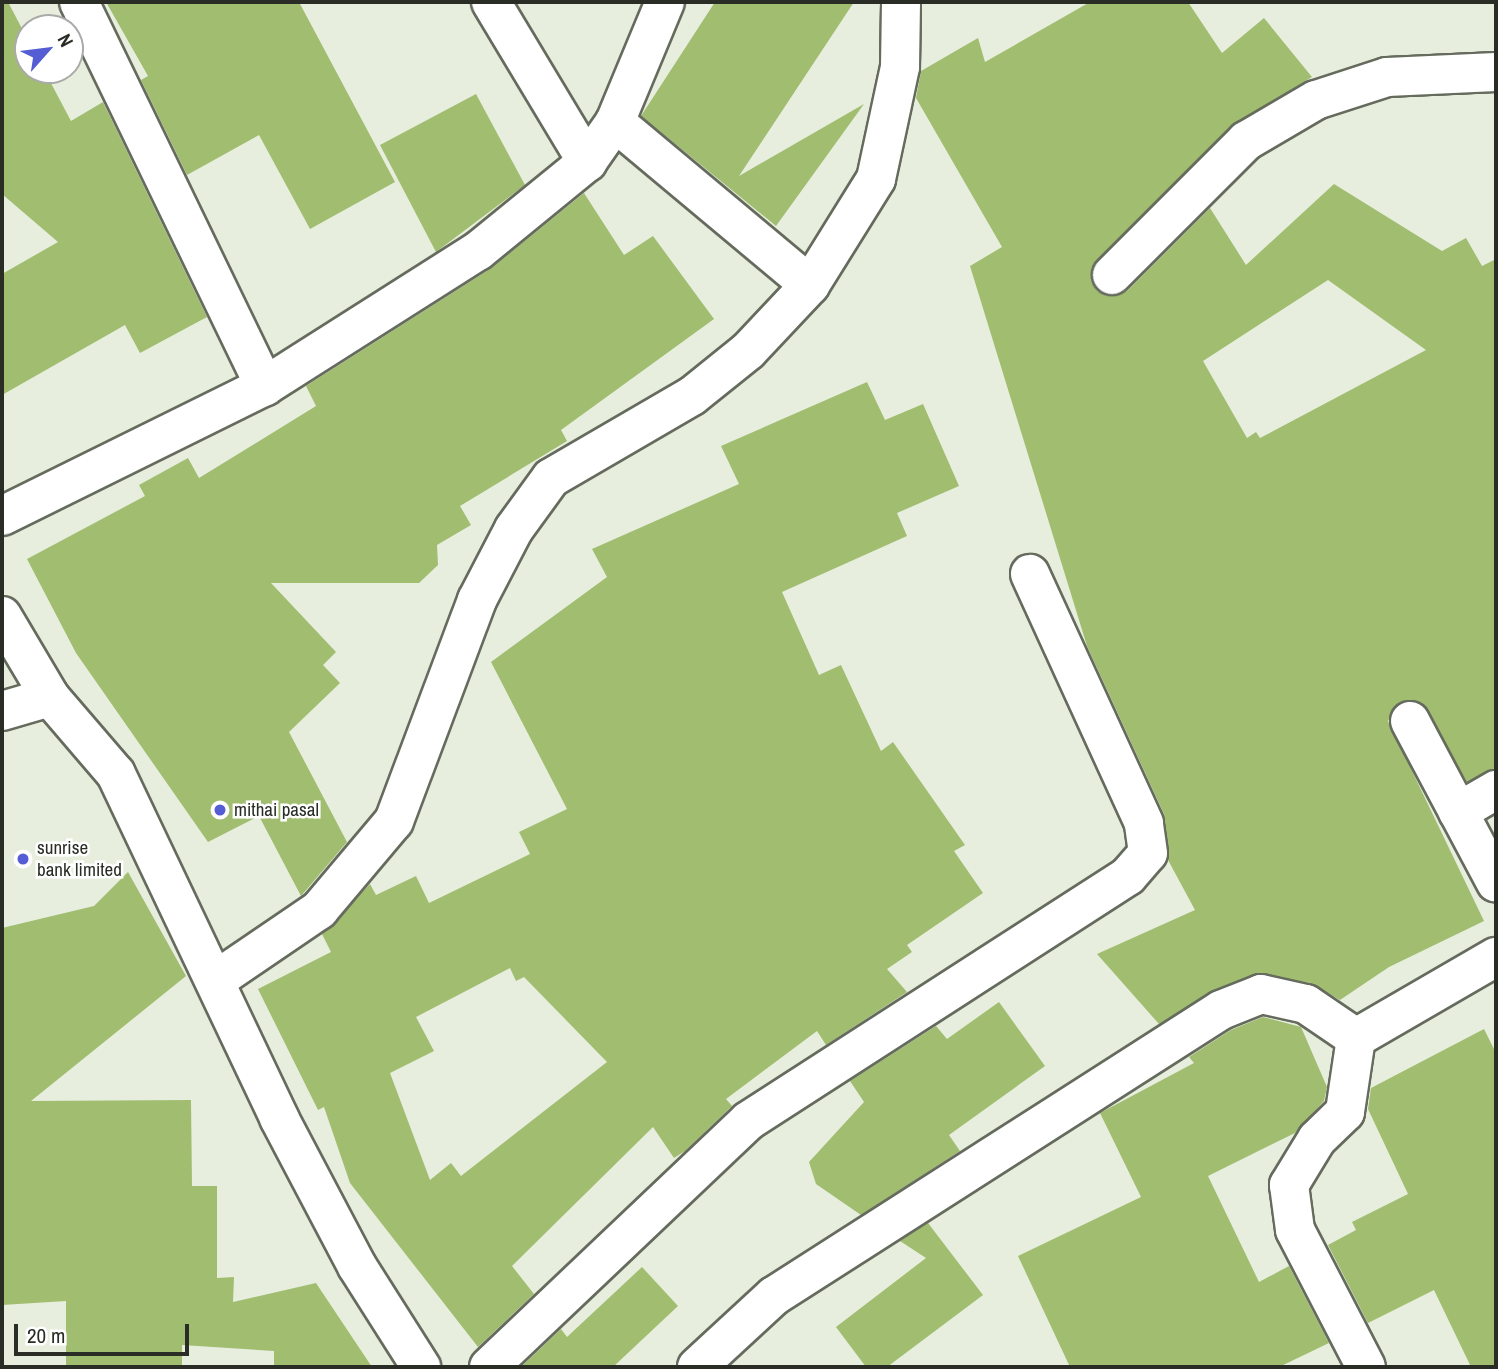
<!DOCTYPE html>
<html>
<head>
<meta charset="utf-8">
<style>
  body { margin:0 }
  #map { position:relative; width:1498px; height:1369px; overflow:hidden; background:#e7eede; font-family:"Archivo Narrow",sans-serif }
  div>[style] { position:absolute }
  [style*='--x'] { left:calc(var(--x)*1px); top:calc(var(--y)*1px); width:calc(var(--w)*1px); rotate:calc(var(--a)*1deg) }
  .building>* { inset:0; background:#a0bd70 }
  .roads { filter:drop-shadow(2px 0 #656b5d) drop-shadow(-2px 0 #656b5d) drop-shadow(0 2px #656b5d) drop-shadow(0 -2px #656b5d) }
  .minor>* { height:38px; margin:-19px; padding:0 19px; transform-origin:19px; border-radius:19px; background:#fff }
  .major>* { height:38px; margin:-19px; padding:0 19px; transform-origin:19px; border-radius:19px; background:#fff }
  .dots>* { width:19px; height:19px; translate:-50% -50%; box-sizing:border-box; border:4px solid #fff; border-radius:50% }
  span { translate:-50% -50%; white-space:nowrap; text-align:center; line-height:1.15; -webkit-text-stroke:5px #fff; paint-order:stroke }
  .poi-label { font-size:19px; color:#2a2d26 }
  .left { translate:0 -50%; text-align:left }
  .frame { position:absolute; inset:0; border:4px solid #2a2d26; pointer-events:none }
  .north { position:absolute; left:14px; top:14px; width:70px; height:70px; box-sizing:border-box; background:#fff; border:2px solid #aaaba8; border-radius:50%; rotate:62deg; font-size:19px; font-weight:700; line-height:28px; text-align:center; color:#2a2d26 }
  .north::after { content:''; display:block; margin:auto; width:24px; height:32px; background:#545dd3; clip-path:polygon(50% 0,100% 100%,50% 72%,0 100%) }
  .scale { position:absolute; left:14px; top:1324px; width:175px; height:32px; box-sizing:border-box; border:4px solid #2a2d26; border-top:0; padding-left:9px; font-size:21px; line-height:24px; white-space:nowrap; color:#2a2d26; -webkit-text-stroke:5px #fff; paint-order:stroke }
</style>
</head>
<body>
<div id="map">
  <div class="building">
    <i style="clip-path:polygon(2px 2px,8px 2px,28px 40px,28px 70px,44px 70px,71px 121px,103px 102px,207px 317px,140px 353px,125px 325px,2px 395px,2px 274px,58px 242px,2px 194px)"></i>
    <i style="clip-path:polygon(106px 2px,299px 2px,395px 182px,310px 229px,259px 135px,187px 175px,141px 80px,148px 76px)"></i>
    <i style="clip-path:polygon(715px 2px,854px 2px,739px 176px,864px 104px,776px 226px,641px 116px)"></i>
    <i style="clip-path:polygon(evenodd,1090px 2px,1188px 2px,1222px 53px,1264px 18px,1312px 77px,1231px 126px,1097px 260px,1091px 280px,1097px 291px,1107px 296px,1127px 291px,1210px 208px,1246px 265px,1334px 184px,1442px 251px,1466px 238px,1482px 266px,1496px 259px,1496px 768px,1467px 782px,1421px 702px,1399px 702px,1388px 721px,1484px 921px,1389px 967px,1340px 1000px,1311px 983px,1254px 974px,1159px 1024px,1097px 954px,1195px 910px,1168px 860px,1164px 814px,1087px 646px,970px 266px,1002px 247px,916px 98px,921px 71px,978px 38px,985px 62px,1090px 2px,1328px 280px,1426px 350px,1260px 438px,1256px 432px,1247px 438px,1203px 361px,1328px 280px)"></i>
    <i style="clip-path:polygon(476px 94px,525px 185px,436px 252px,380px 145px)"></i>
    <i style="clip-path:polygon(584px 193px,624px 255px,653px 236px,714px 319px,561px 430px,567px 441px,460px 506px,471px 525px,437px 545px,438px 565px,419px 583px,271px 583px,336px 652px,323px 665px,340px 683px,289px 732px,347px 842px,301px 896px,259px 816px,208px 842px,76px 653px,27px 559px,145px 496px,139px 485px,188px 458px,199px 478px,316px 406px,306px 386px,490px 269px)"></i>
    <i style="clip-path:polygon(evenodd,867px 382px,885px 420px,923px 404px,959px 486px,897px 513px,907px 536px,782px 592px,819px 675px,841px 665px,881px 751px,893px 742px,965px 845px,954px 851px,983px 893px,907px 945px,912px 952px,887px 969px,907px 992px,826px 1045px,817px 1031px,726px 1099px,732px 1106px,685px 1151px,674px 1158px,653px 1127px,512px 1266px,534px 1294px,478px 1347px,350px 1183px,324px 1107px,318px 1110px,258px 989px,331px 952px,322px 934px,370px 884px,376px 895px,416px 876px,429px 903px,530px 854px,519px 832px,567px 809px,491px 662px,607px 577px,592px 549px,739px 484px,721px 446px,867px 382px,510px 968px,516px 981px,524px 977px,607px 1062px,461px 1176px,451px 1163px,430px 1180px,390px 1073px,434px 1051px,416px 1017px,510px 968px)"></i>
    <i style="clip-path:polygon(128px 872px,186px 976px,31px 1101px,191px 1100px,192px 1186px,217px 1186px,217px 1278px,234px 1277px,233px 1302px,316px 1283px,372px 1367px,274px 1367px,274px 1351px,182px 1345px,182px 1367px,66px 1367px,66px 1301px,2px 1305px,2px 928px,94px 906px)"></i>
    <i style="clip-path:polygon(999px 1002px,1045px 1066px,949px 1135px,960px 1151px,861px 1215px,816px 1184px,809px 1162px,864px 1102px,850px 1081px,936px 1026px,947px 1039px)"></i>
    <i style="clip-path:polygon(1263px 1017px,1301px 1027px,1327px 1087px,1324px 1101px,1295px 1133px,1208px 1176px,1259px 1282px,1289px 1266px,1329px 1343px,1279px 1367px,1070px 1367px,1018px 1256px,1141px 1197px,1100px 1113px,1194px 1063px,1189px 1057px,1231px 1030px)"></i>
    <i style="clip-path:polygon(1484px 1029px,1496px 1053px,1496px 1367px,1471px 1367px,1434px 1290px,1368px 1323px,1328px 1245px,1356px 1230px,1352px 1222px,1408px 1194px,1368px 1109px,1371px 1088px)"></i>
    <i style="clip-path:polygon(928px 1223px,983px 1295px,887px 1367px,866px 1367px,836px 1327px,926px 1258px,900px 1241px)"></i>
    <i style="clip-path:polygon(642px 1267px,678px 1306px,613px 1367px,521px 1367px,561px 1329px,567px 1337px)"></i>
  </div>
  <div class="roads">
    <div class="minor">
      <i style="--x:79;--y:2;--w:427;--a:64.2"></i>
      <i style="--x:491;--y:2;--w:187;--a:59"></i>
      <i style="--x:615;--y:122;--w:254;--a:39.9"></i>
      <i style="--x:1112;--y:275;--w:190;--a:-45"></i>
      <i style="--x:1246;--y:141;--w:81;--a:-30.4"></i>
      <i style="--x:1316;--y:100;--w:75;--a:-17.9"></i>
      <i style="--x:1387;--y:77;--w:109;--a:-2.6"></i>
      <i style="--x:2;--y:516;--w:293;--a:-26.3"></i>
      <i style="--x:265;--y:386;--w:252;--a:-32.4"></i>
      <i style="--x:478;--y:251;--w:141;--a:-39.2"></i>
      <i style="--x:587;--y:162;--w:49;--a:-55"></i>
      <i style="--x:615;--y:122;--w:130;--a:-67.4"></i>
      <i style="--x:2;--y:616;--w:94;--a:59.3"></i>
      <i style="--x:1410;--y:721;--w:183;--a:62"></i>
      <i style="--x:1458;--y:812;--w:44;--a:-30.1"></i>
      <i style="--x:216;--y:980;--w:125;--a:-34.2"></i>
      <i style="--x:319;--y:910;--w:116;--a:-49.9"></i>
      <i style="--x:394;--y:821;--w:236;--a:-69.4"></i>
      <i style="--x:477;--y:600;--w:80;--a:-62.5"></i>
      <i style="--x:514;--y:529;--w:63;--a:-54"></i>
      <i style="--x:551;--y:478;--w:163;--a:-30.2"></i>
      <i style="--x:692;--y:396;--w:72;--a:-38.8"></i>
      <i style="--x:748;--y:351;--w:91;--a:-46.8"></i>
      <i style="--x:810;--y:285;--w:125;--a:-58.1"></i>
      <i style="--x:876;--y:179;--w:115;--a:-77.9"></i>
      <i style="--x:900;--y:67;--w:65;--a:-89.1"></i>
      <i style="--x:1356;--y:1038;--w:75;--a:98.5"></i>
      <i style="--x:1345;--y:1112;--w:39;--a:136"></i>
      <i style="--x:1317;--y:1139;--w:54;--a:121.3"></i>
      <i style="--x:1289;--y:1185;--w:45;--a:82.4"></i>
      <i style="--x:1295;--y:1230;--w:154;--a:62.6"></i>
      <i style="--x:489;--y:1367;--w:357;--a:-43.5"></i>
      <i style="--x:748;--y:1121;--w:452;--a:-32.8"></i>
      <i style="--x:1128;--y:876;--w:30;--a:-49"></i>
      <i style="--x:1148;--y:853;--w:30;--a:-98"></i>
      <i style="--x:1144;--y:823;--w:274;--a:-114.6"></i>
      <i style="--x:697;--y:1367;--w:105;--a:-42.7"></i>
      <i style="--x:774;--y:1296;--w:531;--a:-32.61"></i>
      <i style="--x:1221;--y:1010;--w:43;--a:-21.8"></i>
      <i style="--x:1261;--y:994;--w:46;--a:12.5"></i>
      <i style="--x:1306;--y:1004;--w:60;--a:34.2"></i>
      <i style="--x:1356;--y:1038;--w:162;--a:-30.1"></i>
    </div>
    <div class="major">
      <i style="--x:2;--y:711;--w:50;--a:-16.3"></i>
      <i style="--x:50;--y:697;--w:101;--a:49.4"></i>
      <i style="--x:116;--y:774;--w:381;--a:64.6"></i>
      <i style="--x:279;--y:1118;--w:167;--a:62.2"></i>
      <i style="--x:357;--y:1266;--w:120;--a:57.6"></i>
    </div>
  </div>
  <div class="dots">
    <i style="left:220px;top:810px;background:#545dd3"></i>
    <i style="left:23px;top:859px;background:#545dd3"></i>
  </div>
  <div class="poi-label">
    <span class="left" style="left:234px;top:810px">mithai pasal</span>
    <span class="left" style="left:37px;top:859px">sunrise<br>bank limited</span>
  </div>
  <div class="frame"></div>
  <div class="north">N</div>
  <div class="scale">20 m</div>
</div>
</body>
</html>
